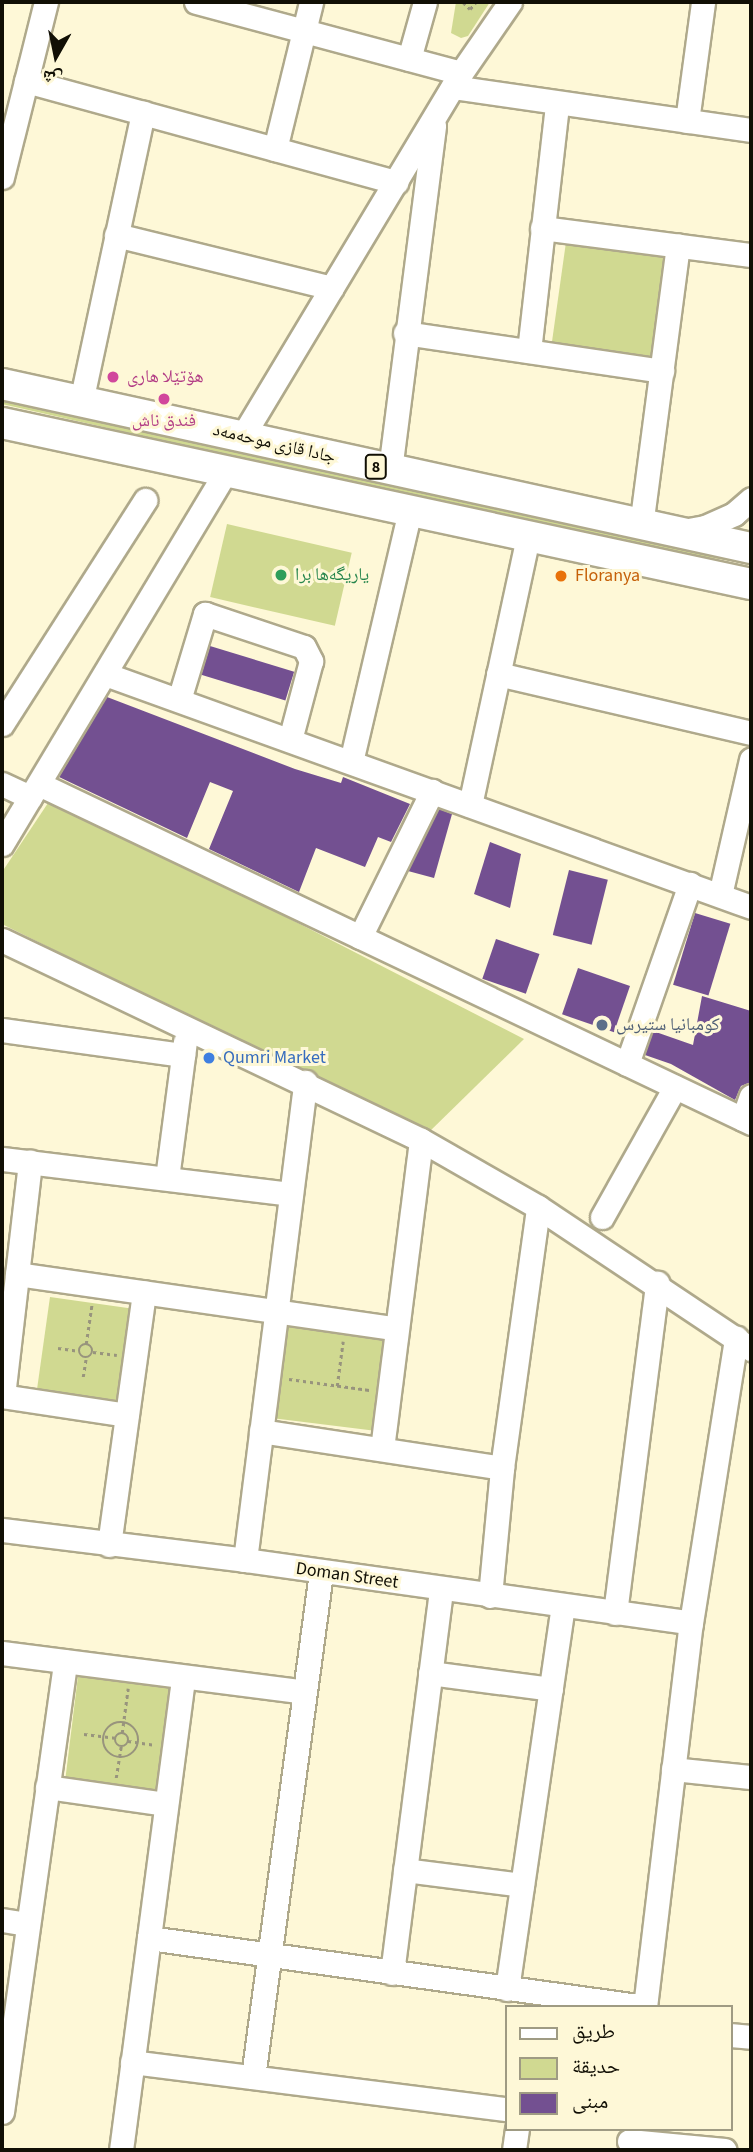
<!DOCTYPE html>
<html>
<head>
<meta charset="utf-8">
<style>
  body { margin:0 }
  #map { position:relative; width:753px; height:2152px; overflow:hidden; background:#fef8d7; font-family:"Source Sans 3","Noto Naskh Arabic",sans-serif }
  div>[style] { position:absolute }
  [style*='--x'] { left:calc(var(--x)*1px); top:calc(var(--y)*1px); width:calc(var(--w)*1px); rotate:calc(var(--a)*1deg) }
  .green>* { inset:0; background:#d0d991; transform-origin:0 0 }
  .building>* { inset:0; background:#735091; transform-origin:0 0 }
  .path>* { height:2.5px; margin-top:-1.25px; transform-origin:0; background:repeating-linear-gradient(90deg,#98947d 0 3.5px,transparent 0 7px) }
  .path>.ring { margin:-1.25px; padding:0; box-sizing:content-box; background:none; border:2.5px solid #98947d; border-radius:50% }
  .roads { filter:drop-shadow(2px 0 #afa98b) drop-shadow(-2px 0 #afa98b) drop-shadow(0 2px #afa98b) drop-shadow(0 -2px #afa98b) }
  .minor>* { height:23px; margin:-11.5px; padding:0 11.5px; transform-origin:11.5px; border-radius:11.5px; background:#fff }
  .major>* { height:30px; margin:-15px; padding:0 15px; transform-origin:15px; border-radius:15px; background:#fff }
  .dots>* { width:19px; height:19px; translate:-50% -50%; box-sizing:border-box; border:4px solid #fef8d7; border-radius:50% }
  span { translate:-50% -50%; white-space:nowrap; text-align:center; line-height:1.15; -webkit-text-stroke:6px #fef8d7; paint-order:stroke }
  .shield-label span { padding:2px 5px; background:#fef8d7; border:2px solid; border-radius:5px; -webkit-text-stroke-width:0 }
  .shield-label { font-size:16px; color:#110f05; font-weight:700 }
  .hotel-label { font-size:18px; color:#b23c85 }
  .left { translate:0 -50%; text-align:left }
  .street-label { font-size:18px; color:#110f05 }
  .leisure-label { font-size:18px; color:#27864d }
  .food-label { font-size:18px; color:#c56008 }
  .service-label { font-size:18px; color:#4e5e75 }
  .shop-label { font-size:18px; color:#366cbe }
  .frame { position:absolute; inset:0; border:4px solid #110f05; pointer-events:none }
  .legend { position:absolute; left:505px; top:2005px; width:228px; height:126px; box-sizing:border-box; background:#fef8d7; border:2px solid #9f9b83; margin:0; padding:9px 12px; list-style:none; font-size:21px; color:#110f05 }
  .legend li { display:flex; align-items:center; gap:14px; height:35px }
  .legend b { width:35px; border:2px solid #9f9b83 }
  .north { position:absolute; left:21px; top:21px; width:70px; height:70px; -webkit-text-stroke:5px #fef8d7; paint-order:stroke; rotate:189deg; font-size:19px; font-weight:700; line-height:28px; text-align:center; color:#110f05 }
  .north::after { content:''; display:block; margin:auto; width:24px; height:32px; background:#110f05; clip-path:polygon(50% 0,100% 100%,50% 72%,0 100%) }
</style>
</head>
<body>
<div id="map">
  <div class="green">
    <i style="clip-path:polygon(456px 2px,490px 2px,468px 36px,461px 38px,451px 33px)"></i>
    <i style="left:566px;top:242px;width:102px;height:104px;rotate:8deg"></i>
    <i style="clip-path:polygon(2px 390px,751px 560px,751px 564px,613px 543px,2px 404px)"></i>
    <i style="left:227px;top:524px;width:128px;height:75px;rotate:13deg"></i>
    <i style="clip-path:polygon(52px 797px,524px 1039px,426px 1135px,2px 924px,2px 872px)"></i>
    <i style="left:50px;top:1297px;width:82px;height:93px;rotate:8deg"></i>
    <i style="left:285px;top:1324px;width:102px;height:95px;rotate:7deg"></i>
    <i style="left:78px;top:1676px;width:100px;height:107px;rotate:7deg"></i>
  </div>
  <div class="building">
    <i style="left:210px;top:646px;width:88px;height:30px;rotate:17deg"></i>
    <i style="clip-path:polygon(107px 697px,295px 769px,341px 783px,343px 777px,410px 804px,391px 842px,378px 837px,365px 867px,316px 848px,299px 892px,209px 849px,233px 791px,210px 782px,187px 838px,59px 777px)"></i>
    <i style="clip-path:polygon(439px 809px,452px 814px,434px 878px,408px 871px)"></i>
    <i style="clip-path:polygon(490px 842px,521px 854px,510px 908px,474px 894px)"></i>
    <i style="left:569px;top:870px;width:40px;height:67px;rotate:14deg"></i>
    <i style="left:695px;top:913px;width:37px;height:75px;rotate:17deg"></i>
    <i style="left:496px;top:939px;width:46px;height:42px;rotate:19deg"></i>
    <i style="left:578px;top:968px;width:55px;height:49px;rotate:19deg"></i>
    <i style="clip-path:polygon(702px 996px,751px 1011px,751px 1082px,741px 1086px,735px 1100px,671px 1064px,645px 1055px,653px 1031px,693px 1045px)"></i>
  </div>
  <div class="path">
    <i style="--x:463;--y:2;--w:10;--a:45"></i>
    <i style="--x:470;--y:9;--w:9;--a:-49"></i>
    <i style="--x:86;--y:1344;--w:41;--a:-81.7"></i>
    <i class="ring" style="left:79px;top:1344px;width:11.5px;height:11.5px"></i>
    <i style="--x:58;--y:1348;--w:22;--a:8"></i>
    <i style="--x:93;--y:1352;--w:24;--a:7"></i>
    <i style="--x:83;--y:1377;--w:20;--a:-81"></i>
    <i style="--x:289;--y:1379;--w:81;--a:7.8"></i>
    <i style="--x:337;--y:1386;--w:45;--a:-82.4"></i>
    <i class="ring" style="left:103px;top:1722px;width:33.5px;height:33.5px"></i>
    <i style="--x:122;--y:1733;--w:45;--a:-82.4"></i>
    <i class="ring" style="left:115px;top:1733px;width:11.5px;height:11.5px"></i>
    <i style="--x:84;--y:1734;--w:31;--a:7"></i>
    <i style="--x:128;--y:1741;--w:28;--a:8"></i>
    <i style="--x:116;--y:1778;--w:32;--a:-81"></i>
  </div>
  <div class="roads">
    <div class="minor">
      <i style="--x:196;--y:2;--w:274;--a:15"></i>
      <i style="--x:409;--y:59;--w:59;--a:-74.3"></i>
      <i style="--x:26;--y:81;--w:384;--a:15.3"></i>
      <i style="--x:453;--y:87;--w:301;--a:8.2"></i>
      <i style="--x:687;--y:121;--w:120;--a:-82.3"></i>
      <i style="--x:275;--y:149;--w:151;--a:-76.2"></i>
      <i style="--x:2;--y:177;--w:180;--a:-75.9"></i>
      <i style="--x:542;--y:228;--w:211;--a:7.4"></i>
      <i style="--x:116;--y:235;--w:222;--a:13.8"></i>
      <i style="--x:405;--y:333;--w:260;--a:8.4"></i>
      <i style="--x:529;--y:351;--w:248;--a:-83.5"></i>
      <i style="--x:81;--y:402;--w:296;--a:-77.9"></i>
      <i style="--x:242;--y:437;--w:425;--a:-59"></i>
      <i style="--x:461;--y:73;--w:86;--a:-55.4"></i>
      <i style="--x:390;--y:470;--w:347;--a:-82.7"></i>
      <i style="--x:641;--y:526;--w:283;--a:-82.5"></i>
      <i style="--x:683;--y:531;--w:22;--a:-10"></i>
      <i style="--x:705;--y:527;--w:32;--a:-24"></i>
      <i style="--x:734;--y:514;--w:23;--a:-41"></i>
      <i style="--x:105;--y:674;--w:687;--a:19.83"></i>
      <i style="--x:498;--y:674;--w:260;--a:13.1"></i>
      <i style="--x:179;--y:700;--w:90;--a:-73.2"></i>
      <i style="--x:205;--y:614;--w:104;--a:18.4"></i>
      <i style="--x:304;--y:647;--w:16;--a:63"></i>
      <i style="--x:311;--y:661;--w:82;--a:104.9"></i>
      <i style="--x:2;--y:724;--w:266;--a:-57.4"></i>
      <i style="--x:351;--y:762;--w:259;--a:-76.8"></i>
      <i style="--x:2;--y:784;--w:31;--a:25"></i>
      <i style="--x:39;--y:784;--w:789;--a:25.46"></i>
      <i style="--x:470;--y:805;--w:274;--a:-77.8"></i>
      <i style="--x:2;--y:844;--w:437;--a:-59"></i>
      <i style="--x:720;--y:895;--w:139;--a:-77.1"></i>
      <i style="--x:360;--y:937;--w:163;--a:-63.7"></i>
      <i style="--x:2;--y:940;--w:464;--a:25.5"></i>
      <i style="--x:421;--y:1140;--w:135;--a:29.8"></i>
      <i style="--x:538;--y:1207;--w:256;--a:33.7"></i>
      <i style="--x:2;--y:1030;--w:183;--a:7.9"></i>
      <i style="--x:627;--y:1064;--w:191;--a:-70.7"></i>
      <i style="--x:743;--y:1119;--w:24;--a:-71"></i>
      <i style="--x:2;--y:1159;--w:291;--a:6.9"></i>
      <i style="--x:167;--y:1178;--w:137;--a:-82.5"></i>
      <i style="--x:602;--y:1217;--w:149;--a:-60.7"></i>
      <i style="--x:17;--y:1274;--w:381;--a:8.2"></i>
      <i style="--x:2;--y:1396;--w:126;--a:8.6"></i>
      <i style="--x:3;--y:1396;--w:236;--a:-83.4"></i>
      <i style="--x:261;--y:1431;--w:244;--a:8.7"></i>
      <i style="--x:382;--y:1449;--w:311;--a:-82.8"></i>
      <i style="--x:2;--y:1530;--w:245;--a:7"></i>
      <i style="--x:245;--y:1560;--w:450;--a:8"></i>
      <i style="--x:109;--y:1545;--w:255;--a:-82.1"></i>
      <i style="--x:245;--y:1560;--w:482;--a:-82.8"></i>
      <i style="--x:490;--y:1596;--w:129;--a:-84.6"></i>
      <i style="--x:502;--y:1468;--w:263;--a:-82.1"></i>
      <i style="--x:615;--y:1613;--w:333;--a:-82.7"></i>
      <i style="--x:2;--y:1653;--w:305;--a:7.3"></i>
      <i style="--x:430;--y:1673;--w:122;--a:7.5"></i>
      <i style="--x:673;--y:1769;--w:78;--a:5.9"></i>
      <i style="--x:47;--y:1787;--w:120;--a:8.1"></i>
      <i style="--x:405;--y:1870;--w:118;--a:7.3"></i>
      <i style="--x:2;--y:1920;--w:26;--a:9"></i>
      <i style="--x:149;--y:1938;--w:501;--a:7.92"></i>
      <i style="--x:392;--y:1973;--w:386;--a:-82.7"></i>
      <i style="--x:507;--y:1989;--w:387;--a:-81.7"></i>
      <i style="--x:645;--y:2007;--w:387;--a:-83.2"></i>
      <i style="--x:691;--y:1623;--w:289;--a:-81"></i>
      <i style="--x:730;--y:2035;--w:21;--a:5"></i>
      <i style="--x:132;--y:2062;--w:377;--a:7.2"></i>
      <i style="--x:253;--y:2077;--w:509;--a:-82.32"></i>
      <i style="--x:2;--y:2112;--w:455;--a:-82"></i>
      <i style="--x:629;--y:2141;--w:96;--a:5.4"></i>
      <i style="--x:121;--y:2150;--w:477;--a:-82.5"></i>
      <i style="--x:514;--y:2150;--w:21;--a:-82"></i>
    </div>
    <div class="major">
      <i style="--x:2;--y:384;--w:767;--a:12.35"></i>
      <i style="--x:2;--y:423;--w:766;--a:12.13"></i>
    </div>
  </div>
  <div class="dots">
    <i style="left:113px;top:377px;background:#d1479c"></i>
    <i style="left:164px;top:399px;background:#d1479c"></i>
    <i style="left:281px;top:575px;background:#2e9e5b"></i>
    <i style="left:561px;top:576px;background:#e8710a"></i>
    <i style="left:602px;top:1025px;background:#5c6f8a"></i>
    <i style="left:209px;top:1058px;background:#3f7fe0"></i>
  </div>
  <div class="shield-label">
    <span style="left:376px;top:467px">8</span>
  </div>
  <div class="hotel-label">
    <span class="left" style="left:127px;top:377px">هۆتێلا هاری</span>
    <span style="left:164px;top:421px">فندق ناش</span>
  </div>
  <div class="street-label">
    <span style="left:274px;top:444px;rotate:13deg">جادا قازی موحەمەد</span>
    <span style="left:347px;top:1576px;rotate:8deg">Doman Street</span>
  </div>
  <div class="leisure-label">
    <span class="left" style="left:295px;top:575px">یاریگەها برا</span>
  </div>
  <div class="food-label">
    <span class="left" style="left:575px;top:576px">Floranya</span>
  </div>
  <div class="service-label">
    <span class="left" style="left:616px;top:1025px">كومبانيا ستيرس</span>
  </div>
  <div class="shop-label">
    <span class="left" style="left:223px;top:1058px">Qumri Market</span>
  </div>
  <div class="frame"></div>
  <ul class="legend">
  <li><b style="height:9px;background:#fff"></b>طريق</li>
  <li><b style="height:19px;background:#d0d991"></b>حديقة</li>
  <li><b style="height:19px;background:#735091"></b>مبنى</li>
  </ul>
  <div class="north">ش</div>
</div>
</body>
</html>
